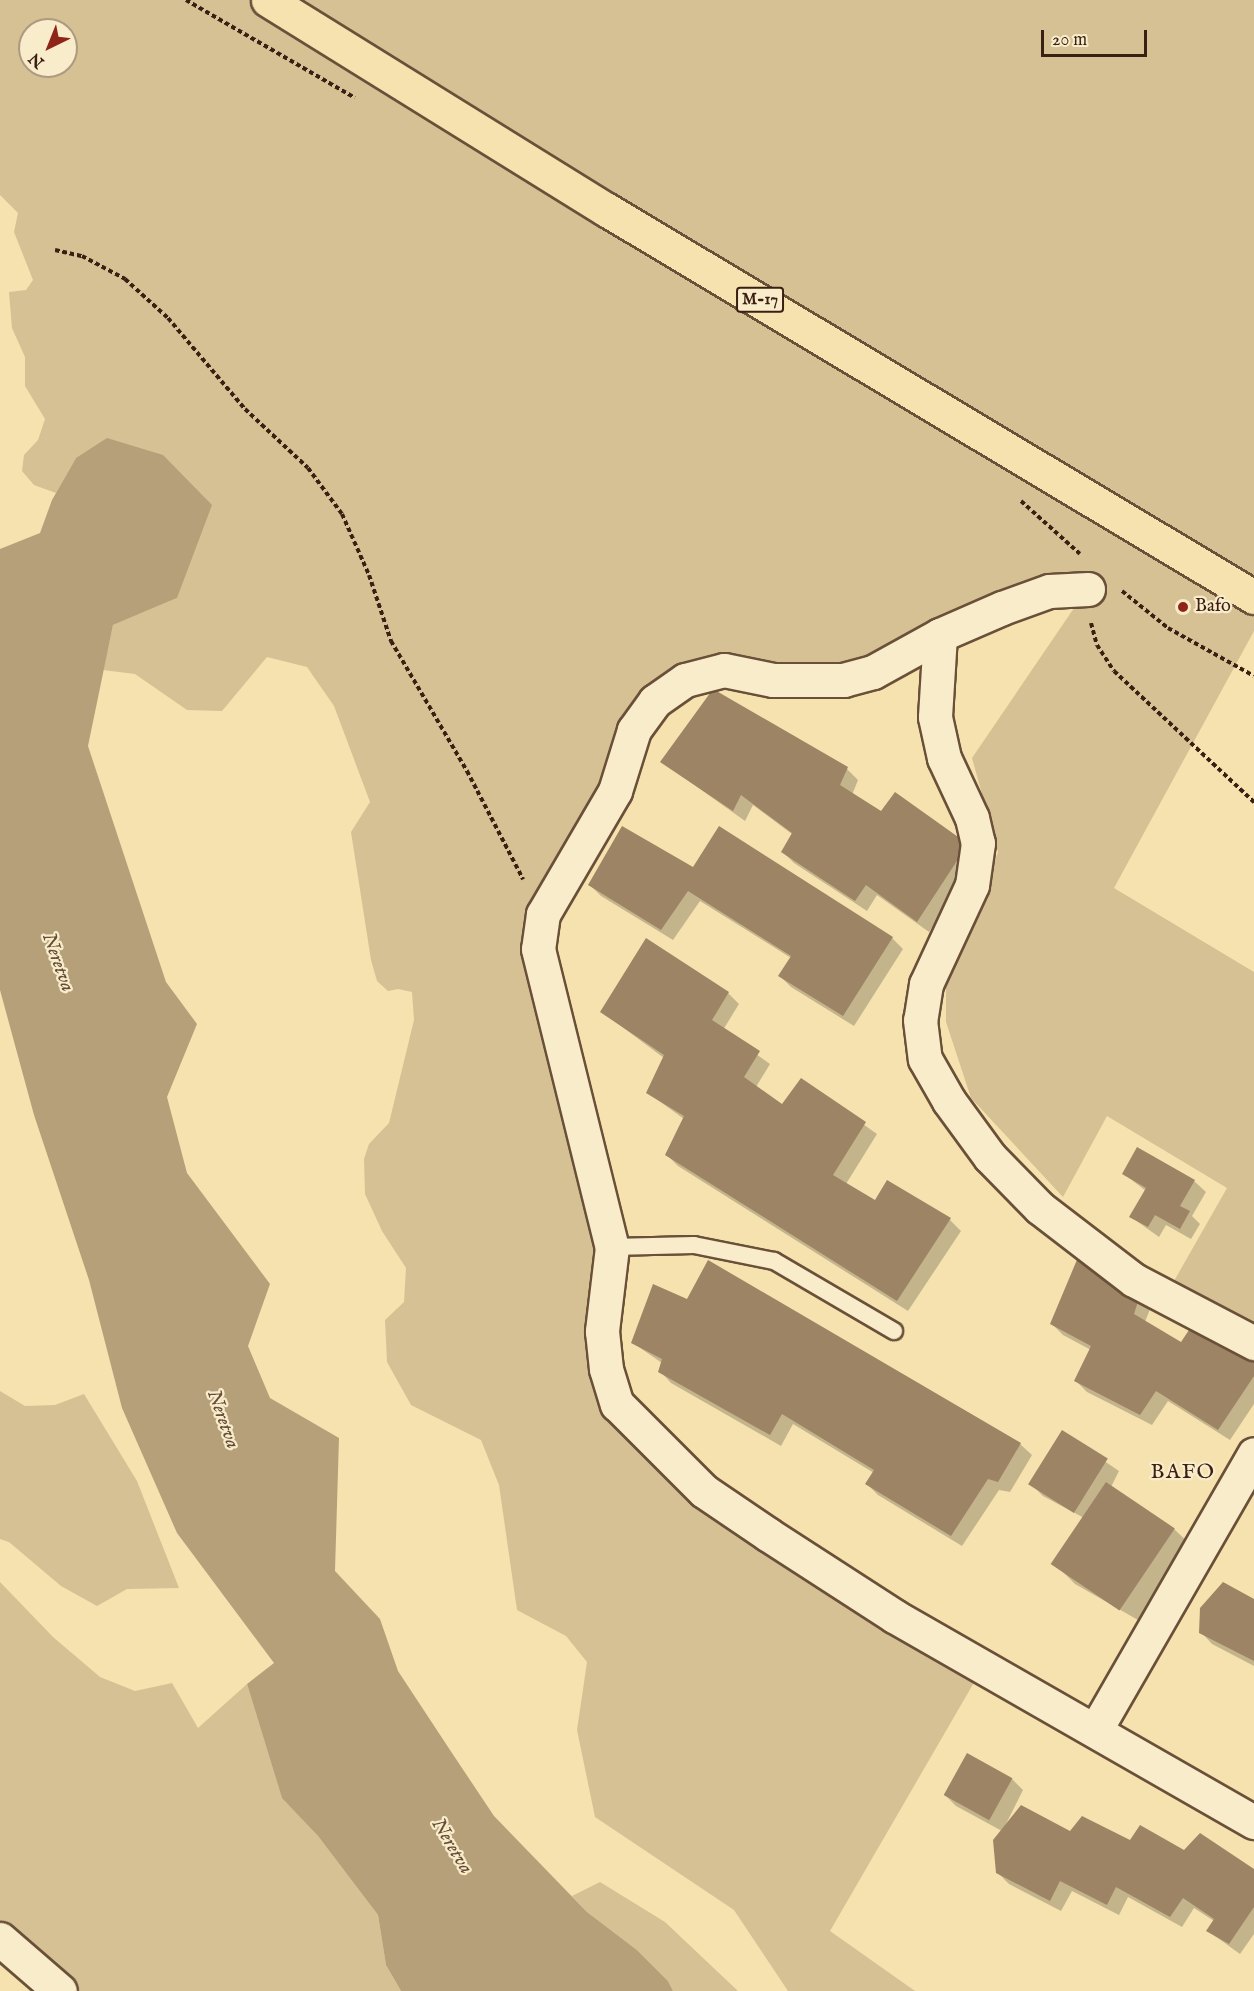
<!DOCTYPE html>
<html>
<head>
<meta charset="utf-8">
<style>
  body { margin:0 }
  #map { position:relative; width:1254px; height:1991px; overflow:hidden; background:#f5e2af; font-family:"IM FELL English",serif }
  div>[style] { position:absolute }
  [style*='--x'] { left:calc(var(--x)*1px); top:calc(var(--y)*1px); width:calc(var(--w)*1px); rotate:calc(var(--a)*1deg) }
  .green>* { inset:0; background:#d5c194 }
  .water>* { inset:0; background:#b6a07a }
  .shadow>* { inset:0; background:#0003 }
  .building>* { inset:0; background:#9c8464; transform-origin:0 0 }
  .path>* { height:4px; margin-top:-2px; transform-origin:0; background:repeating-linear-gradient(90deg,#3b1f12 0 4.5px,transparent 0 7.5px) }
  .roads { filter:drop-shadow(2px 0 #6a5039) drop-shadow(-2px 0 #6a5039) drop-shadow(0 2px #6a5039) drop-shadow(0 -2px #6a5039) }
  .service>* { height:16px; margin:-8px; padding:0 8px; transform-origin:8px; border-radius:8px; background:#f8eccb }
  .minor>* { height:33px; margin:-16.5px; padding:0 16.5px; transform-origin:16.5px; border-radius:16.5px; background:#f8eccb }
  .tertiary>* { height:33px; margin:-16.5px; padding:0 16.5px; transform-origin:16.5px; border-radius:16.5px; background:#f8eccb }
  .primary>* { height:33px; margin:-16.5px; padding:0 16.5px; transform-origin:16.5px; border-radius:16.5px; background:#f5e2af }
  .dots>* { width:16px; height:16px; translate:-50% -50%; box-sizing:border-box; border:3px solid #f8eccb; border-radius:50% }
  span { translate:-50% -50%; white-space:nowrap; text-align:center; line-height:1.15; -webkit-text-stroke:4.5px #f8eccb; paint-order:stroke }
  .shield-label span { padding:2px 4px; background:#f8eccb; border:2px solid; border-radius:4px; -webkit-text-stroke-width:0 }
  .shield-label { font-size:16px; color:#3b1f12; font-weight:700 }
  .poi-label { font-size:18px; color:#3b1f12 }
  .left { translate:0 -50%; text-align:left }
  .water-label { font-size:20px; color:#664c36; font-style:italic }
  .quarter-label { font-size:21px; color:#3b1f12; letter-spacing:1.5px }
  .north { position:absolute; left:18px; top:18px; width:60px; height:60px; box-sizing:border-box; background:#f8eccb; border:2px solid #ac9a81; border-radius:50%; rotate:223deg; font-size:16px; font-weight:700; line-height:24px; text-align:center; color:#3b1f12 }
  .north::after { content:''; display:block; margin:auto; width:21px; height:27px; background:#8f2418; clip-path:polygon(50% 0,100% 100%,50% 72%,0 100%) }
  .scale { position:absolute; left:1041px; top:30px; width:106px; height:27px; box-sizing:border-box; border:3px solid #3b1f12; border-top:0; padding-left:8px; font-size:18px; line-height:21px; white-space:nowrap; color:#3b1f12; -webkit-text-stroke:4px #f8eccb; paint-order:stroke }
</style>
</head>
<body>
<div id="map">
  <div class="green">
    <i style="clip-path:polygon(evenodd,0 0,1254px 0,1254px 631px,1114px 888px,1254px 972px,1254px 1322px,1174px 1281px,1227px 1188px,1107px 1116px,1063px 1197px,971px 1098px,946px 1022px,946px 965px,981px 899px,998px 852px,972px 758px,1087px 589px,873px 672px,724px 670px,655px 701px,543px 914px,603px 1205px,602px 1331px,654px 1445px,983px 1667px,830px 1931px,915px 1991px,788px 1991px,734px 1910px,595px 1817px,577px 1730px,587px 1662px,566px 1636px,517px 1610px,499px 1485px,481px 1440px,411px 1405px,387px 1362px,385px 1320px,404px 1302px,406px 1268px,382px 1231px,365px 1194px,364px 1159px,369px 1144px,389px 1123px,414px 1020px,412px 992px,398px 989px,388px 991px,377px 981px,371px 960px,351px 832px,370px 802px,334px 706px,307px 667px,267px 657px,222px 711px,187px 710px,135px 674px,103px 670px,113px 625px,177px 598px,76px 458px,56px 493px,34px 485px,22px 471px,24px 455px,38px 440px,45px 419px,25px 386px,25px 357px,12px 328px,9px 292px,26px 290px,33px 280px,14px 232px,18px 213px,0 195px,0 0,30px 30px,66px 30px,66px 66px,30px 66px,30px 30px)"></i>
    <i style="clip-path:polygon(0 1391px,25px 1406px,55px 1405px,84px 1394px,137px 1481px,179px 1588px,127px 1589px,97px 1606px,61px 1586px,9px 1542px,0 1539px)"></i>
    <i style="clip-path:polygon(0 1582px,53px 1637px,100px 1677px,135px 1691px,172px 1683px,198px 1728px,247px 1684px,282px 1797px,318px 1836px,378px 1915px,386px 1965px,401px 1991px,60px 1991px,0 1939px)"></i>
    <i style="clip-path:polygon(600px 1882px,665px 1922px,738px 1991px,673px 1991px,668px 1981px,637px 1950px,587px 1912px,572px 1896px)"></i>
  </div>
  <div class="water">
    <i style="clip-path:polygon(107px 438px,163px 455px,212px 505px,177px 598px,113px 625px,88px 746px,166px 982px,197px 1024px,167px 1097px,187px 1173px,270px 1284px,248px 1346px,270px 1398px,339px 1438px,335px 1571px,380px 1619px,398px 1671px,450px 1750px,494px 1816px,587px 1912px,637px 1950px,668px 1981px,673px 1991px,401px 1991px,386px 1965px,378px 1915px,318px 1836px,282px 1798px,247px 1684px,274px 1663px,177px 1533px,122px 1408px,89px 1280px,34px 1115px,0 990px,0 549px,40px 533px,52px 500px,76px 458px)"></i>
  </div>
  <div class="shadow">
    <i style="clip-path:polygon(662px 762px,847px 769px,858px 780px,852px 795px,881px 813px,979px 856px,929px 932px,877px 895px,867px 911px,794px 863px,783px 852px,792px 834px,753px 805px,745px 821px)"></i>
    <i style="clip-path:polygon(693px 869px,892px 938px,903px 949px,854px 1026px,791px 987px,780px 976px,791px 958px,700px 901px,673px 940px,601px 896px,590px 885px)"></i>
    <i style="clip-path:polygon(728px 993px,739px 1004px,723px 1030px,770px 1064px,756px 1087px,782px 1106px,801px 1080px,877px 1134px,846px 1184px,875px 1202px,950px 1220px,961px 1231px,908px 1311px,678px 1166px,666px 1154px,684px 1119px,648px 1093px,664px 1058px,602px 1012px)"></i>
    <i style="clip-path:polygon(1138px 1149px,1194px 1181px,1206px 1192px,1192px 1216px,1200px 1224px,1191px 1239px,1166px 1225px,1159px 1237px,1131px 1217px,1146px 1191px,1124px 1174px)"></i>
    <i style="clip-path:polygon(1080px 1258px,1152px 1304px,1145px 1322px,1182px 1344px,1254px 1362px,1254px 1404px,1230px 1440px,1168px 1401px,1152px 1425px,1087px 1392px,1076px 1381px,1091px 1350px,1063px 1335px,1051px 1323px)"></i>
    <i style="clip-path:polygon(708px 1262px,1020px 1444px,1032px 1455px,1010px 1492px,999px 1490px,962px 1546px,878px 1495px,867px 1484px,874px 1473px,793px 1424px,781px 1446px,671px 1383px,660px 1371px,662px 1363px,633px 1343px,688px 1301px)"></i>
    <i style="clip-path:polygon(1063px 1433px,1119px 1471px,1111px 1487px,1174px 1529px,1191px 1545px,1145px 1624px,1075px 1584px,1058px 1567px,1086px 1519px,1043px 1496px,1032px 1485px)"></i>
    <i style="clip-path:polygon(1254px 1601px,1254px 1666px,1212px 1644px,1201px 1632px)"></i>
    <i style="clip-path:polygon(1012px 1779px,1023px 1790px,1004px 1828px,1130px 1842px,1254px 1870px,1254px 1934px,1240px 1954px,1208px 1931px,1214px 1921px,1194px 1908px,1182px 1927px,1128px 1897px,1119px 1915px,1072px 1891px,1061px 1911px,1009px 1884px,997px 1872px,1002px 1831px,956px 1806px,945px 1795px)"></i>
  </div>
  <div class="building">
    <i style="clip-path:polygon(713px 689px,848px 767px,840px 785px,881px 811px,895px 792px,968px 844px,917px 922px,866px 885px,855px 901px,781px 852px,792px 833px,741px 795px,733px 811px,660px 762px)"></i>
    <i style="clip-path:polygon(622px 826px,693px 867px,719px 826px,893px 937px,843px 1016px,778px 976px,791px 956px,688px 891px,661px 930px,588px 885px)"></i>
    <i style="clip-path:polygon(646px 938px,729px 992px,712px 1020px,760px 1051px,744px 1077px,782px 1104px,801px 1078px,866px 1122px,833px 1175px,875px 1200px,887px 1180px,951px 1218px,897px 1301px,665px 1155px,684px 1116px,646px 1093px,664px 1055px,600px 1012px)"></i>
    <i style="clip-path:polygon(1137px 1147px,1195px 1180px,1180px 1206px,1190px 1211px,1180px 1229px,1155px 1215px,1148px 1227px,1129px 1217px,1146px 1188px,1122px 1174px)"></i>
    <i style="clip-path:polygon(1079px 1255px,1141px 1292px,1134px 1314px,1181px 1342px,1193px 1324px,1254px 1360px,1254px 1376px,1218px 1430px,1156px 1391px,1140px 1415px,1074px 1381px,1091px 1346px,1050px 1324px)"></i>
    <i style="clip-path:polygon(708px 1260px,1021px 1443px,998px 1482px,988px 1479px,951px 1536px,865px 1484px,874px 1470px,782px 1414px,770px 1435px,658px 1372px,662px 1359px,631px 1343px,653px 1284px,687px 1299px)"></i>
    <i style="left:1062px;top:1430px;width:54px;height:64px;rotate:32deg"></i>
    <i style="left:1106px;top:1482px;width:83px;height:99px;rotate:34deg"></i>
    <i style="clip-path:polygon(1223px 1582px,1254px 1599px,1254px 1661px,1199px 1633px,1200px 1608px)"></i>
    <i style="left:967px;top:1753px;width:52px;height:48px;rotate:29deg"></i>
    <i style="clip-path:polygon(1021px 1805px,1070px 1831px,1082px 1816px,1130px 1840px,1140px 1825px,1184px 1850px,1200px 1833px,1254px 1869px,1254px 1907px,1229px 1944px,1206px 1931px,1214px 1919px,1183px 1898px,1170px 1917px,1116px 1887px,1107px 1905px,1060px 1881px,1050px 1901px,996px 1873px,993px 1840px)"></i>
  </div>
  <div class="path">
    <i style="--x:186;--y:0;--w:195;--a:30.1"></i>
    <i style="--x:55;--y:250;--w:28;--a:13"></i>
    <i style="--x:82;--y:256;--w:49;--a:28.1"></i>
    <i style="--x:125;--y:279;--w:58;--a:42.2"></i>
    <i style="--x:168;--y:318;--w:119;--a:49.8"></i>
    <i style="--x:245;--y:409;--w:86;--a:43.1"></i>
    <i style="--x:308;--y:468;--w:57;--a:53.5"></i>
    <i style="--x:342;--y:514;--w:67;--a:66.1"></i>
    <i style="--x:369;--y:575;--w:70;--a:71.6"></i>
    <i style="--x:391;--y:641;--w:151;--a:59.7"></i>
    <i style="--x:467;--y:771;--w:122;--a:62.6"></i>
    <i style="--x:1021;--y:501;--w:79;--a:41.9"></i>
    <i style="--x:1122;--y:591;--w:59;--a:38.8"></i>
    <i style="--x:1168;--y:628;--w:98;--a:29.2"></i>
    <i style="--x:1091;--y:623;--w:23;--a:75"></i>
    <i style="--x:1097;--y:645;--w:31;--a:57"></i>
    <i style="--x:1114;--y:671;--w:192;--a:43.1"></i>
  </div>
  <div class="roads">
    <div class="service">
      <i style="--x:612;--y:1247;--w:82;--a:-1.4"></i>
      <i style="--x:694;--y:1245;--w:82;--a:11.3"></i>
      <i style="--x:774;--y:1261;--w:139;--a:30.3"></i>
    </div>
    <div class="minor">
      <i style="--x:1088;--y:589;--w:39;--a:177"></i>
      <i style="--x:1049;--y:591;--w:50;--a:160.1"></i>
      <i style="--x:1002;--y:608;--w:68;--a:156.5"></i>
      <i style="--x:940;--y:635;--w:77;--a:151.1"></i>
      <i style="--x:873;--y:672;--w:30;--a:165"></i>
      <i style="--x:844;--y:680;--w:71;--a:180"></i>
      <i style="--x:773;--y:680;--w:50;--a:-168.5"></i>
      <i style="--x:724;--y:670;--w:40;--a:165.6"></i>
      <i style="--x:685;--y:680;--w:37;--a:145"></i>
      <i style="--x:655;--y:701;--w:36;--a:126"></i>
      <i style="--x:634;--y:730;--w:64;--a:107.3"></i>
      <i style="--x:615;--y:791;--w:143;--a:120.3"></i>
      <i style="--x:543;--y:914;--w:35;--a:98"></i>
      <i style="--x:538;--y:949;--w:307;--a:76.1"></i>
      <i style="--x:612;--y:1247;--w:85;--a:96.8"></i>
      <i style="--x:602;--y:1331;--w:38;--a:84"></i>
      <i style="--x:606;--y:1369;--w:37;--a:73"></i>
      <i style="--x:617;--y:1404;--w:123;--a:45"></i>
      <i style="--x:704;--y:1491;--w:78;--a:34.1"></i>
      <i style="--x:769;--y:1535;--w:149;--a:32.9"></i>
      <i style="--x:894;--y:1616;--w:415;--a:29.8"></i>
      <i style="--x:940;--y:635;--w:82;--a:93.5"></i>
      <i style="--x:935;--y:717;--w:42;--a:77.6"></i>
      <i style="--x:944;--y:758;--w:66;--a:65"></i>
      <i style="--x:972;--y:818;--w:26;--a:77"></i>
      <i style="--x:978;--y:843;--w:42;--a:98.1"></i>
      <i style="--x:972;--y:885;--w:109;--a:114.9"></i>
      <i style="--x:926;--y:984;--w:36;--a:99"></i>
      <i style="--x:920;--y:1020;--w:39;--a:83"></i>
      <i style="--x:925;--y:1059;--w:48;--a:60.3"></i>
      <i style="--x:949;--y:1101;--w:69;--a:53.8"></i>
      <i style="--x:990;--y:1157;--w:71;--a:45.6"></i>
      <i style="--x:1040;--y:1208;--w:118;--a:37.5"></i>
      <i style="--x:1134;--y:1280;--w:136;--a:27.7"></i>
      <i style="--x:1096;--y:1729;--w:317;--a:-60.1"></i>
    </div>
    <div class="tertiary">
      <i style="--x:0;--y:1939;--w:79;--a:40.9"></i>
    </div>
    <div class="primary">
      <i style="--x:268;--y:0;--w:399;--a:31.8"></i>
      <i style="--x:607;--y:210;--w:754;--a:30.89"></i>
    </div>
  </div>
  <div class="dots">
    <i style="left:1183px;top:607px;background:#8f2418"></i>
  </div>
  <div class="shield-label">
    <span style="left:760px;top:300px">M-17</span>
  </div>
  <div class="poi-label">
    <span class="left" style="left:1195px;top:607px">Bafo</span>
  </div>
  <div class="water-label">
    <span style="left:58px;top:962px;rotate:70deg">Neretva</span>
    <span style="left:223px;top:1419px;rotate:70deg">Neretva</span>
    <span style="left:452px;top:1846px;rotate:59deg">Neretva</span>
  </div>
  <div class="quarter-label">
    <span style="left:1183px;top:1473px">BAFO</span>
  </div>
  <div class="north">N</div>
  <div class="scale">20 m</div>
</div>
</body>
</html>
